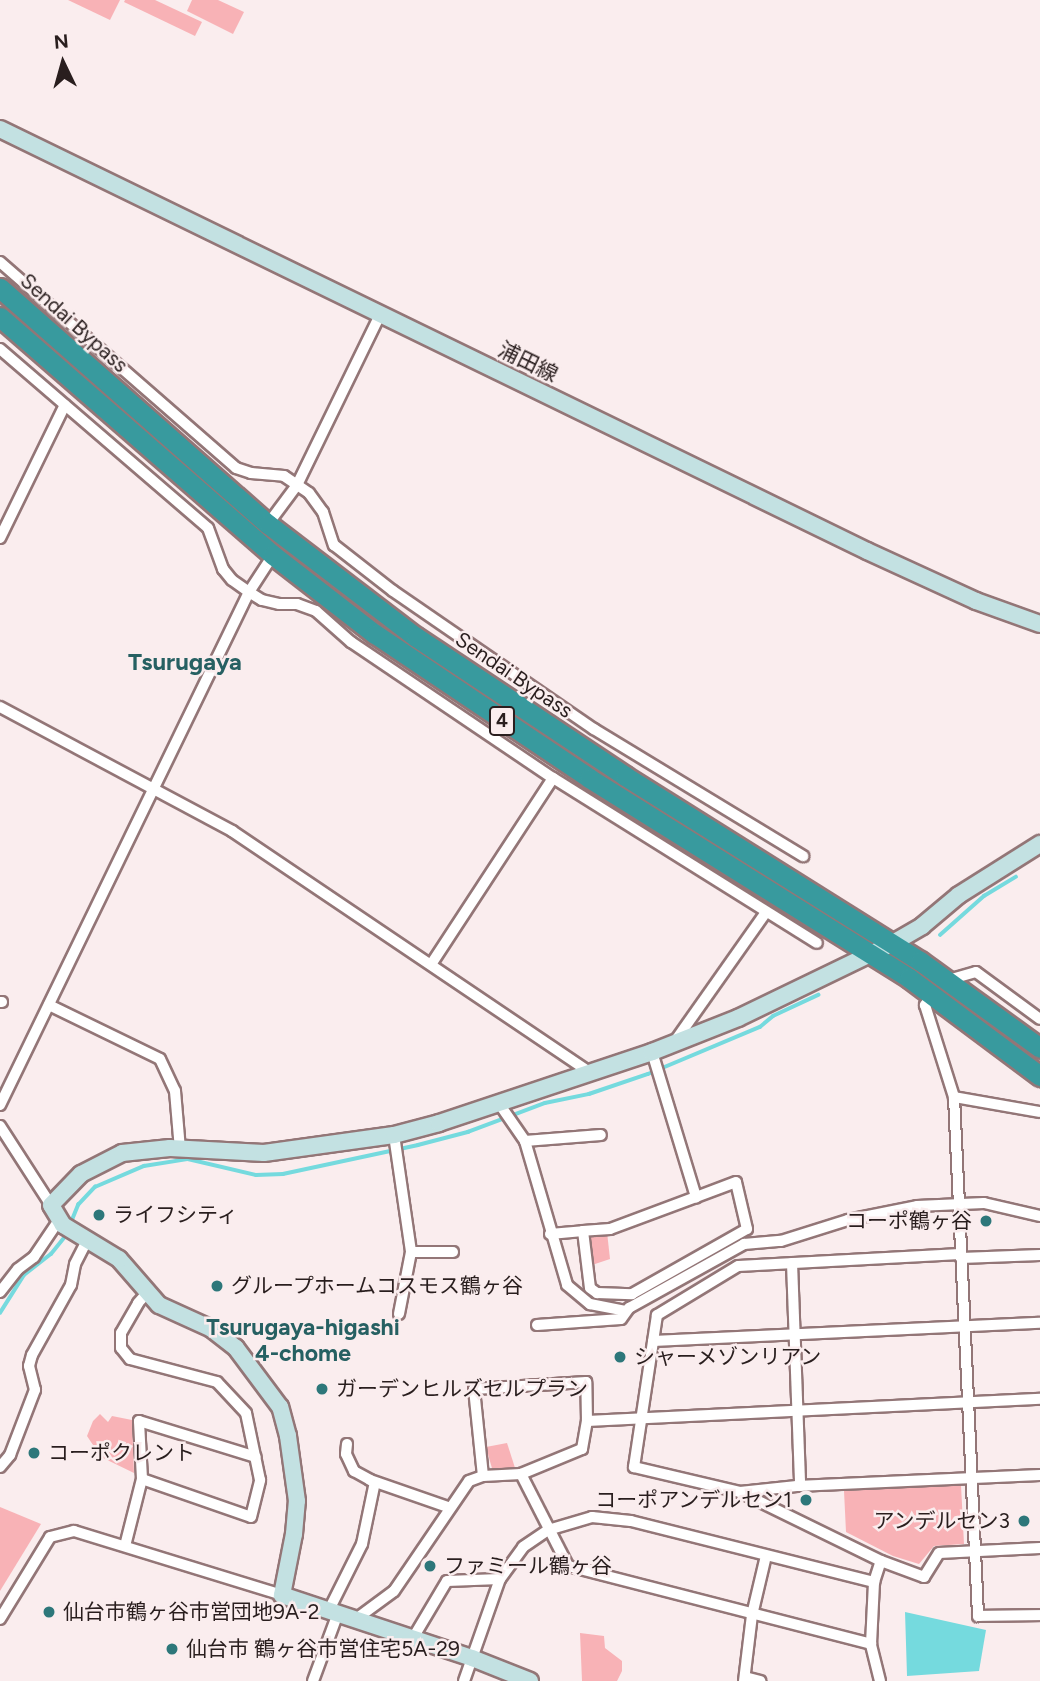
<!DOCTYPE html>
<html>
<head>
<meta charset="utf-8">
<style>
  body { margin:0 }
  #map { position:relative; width:1040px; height:1681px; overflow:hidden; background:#faedee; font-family:Figtree,"Noto Sans JP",sans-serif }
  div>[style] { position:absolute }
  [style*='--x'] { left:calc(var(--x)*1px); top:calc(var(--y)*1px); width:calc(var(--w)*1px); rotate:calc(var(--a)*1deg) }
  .green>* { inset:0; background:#f8b2b6 }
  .water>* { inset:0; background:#75dade }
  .stream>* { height:3.5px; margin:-1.75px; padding:0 1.75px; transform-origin:1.75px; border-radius:1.75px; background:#75dade }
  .roads { filter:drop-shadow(2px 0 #937677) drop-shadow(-2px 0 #937677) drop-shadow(0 2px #937677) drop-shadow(0 -2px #937677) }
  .street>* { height:10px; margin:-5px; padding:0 5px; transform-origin:5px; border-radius:5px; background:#fff }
  .secondary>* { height:16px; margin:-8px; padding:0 8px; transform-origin:8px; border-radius:8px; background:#c3e1e2 }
  .highway>* { height:19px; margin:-9.5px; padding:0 9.5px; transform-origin:9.5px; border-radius:9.5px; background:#389a9e }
  .dots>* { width:19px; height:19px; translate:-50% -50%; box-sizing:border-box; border:4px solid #faedee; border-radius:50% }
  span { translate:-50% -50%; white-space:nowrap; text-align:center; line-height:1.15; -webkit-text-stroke:5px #faedee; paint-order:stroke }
  .shield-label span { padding:2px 5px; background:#faedee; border:2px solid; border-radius:5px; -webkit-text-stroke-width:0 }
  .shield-label { font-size:19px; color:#291e1e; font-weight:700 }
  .street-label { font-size:21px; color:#291e1e }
  .poi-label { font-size:21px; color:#291e1e }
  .left { translate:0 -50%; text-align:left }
  .right { translate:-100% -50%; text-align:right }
  .neighbourhood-label { font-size:23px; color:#266062; font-weight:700 }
  .quarter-label { font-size:24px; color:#266062; font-weight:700 }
  .north { position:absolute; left:28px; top:28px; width:70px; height:70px; -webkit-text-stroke:5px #faedee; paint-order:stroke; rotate:355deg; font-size:19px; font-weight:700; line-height:28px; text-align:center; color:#291e1e }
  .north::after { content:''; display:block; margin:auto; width:24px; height:32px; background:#291e1e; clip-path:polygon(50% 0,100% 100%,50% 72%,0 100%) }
</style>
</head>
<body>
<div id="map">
  <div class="green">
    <i style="clip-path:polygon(68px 0,120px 0,110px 20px)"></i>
    <i style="clip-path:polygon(125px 0,155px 0,202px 22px,195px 36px,124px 2px)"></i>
    <i style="clip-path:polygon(192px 0,218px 0,244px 12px,233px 34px,187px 11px)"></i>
    <i style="clip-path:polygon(607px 1232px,610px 1259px,592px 1265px,587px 1240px,591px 1233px)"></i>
    <i style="clip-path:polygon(100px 1414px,108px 1422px,112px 1416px,132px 1420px,134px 1473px,101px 1457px,87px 1436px,93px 1421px)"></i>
    <i style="clip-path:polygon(507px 1443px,516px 1471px,493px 1472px,486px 1447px)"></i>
    <i style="clip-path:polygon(961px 1485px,964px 1544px,934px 1546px,919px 1564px,893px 1556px,846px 1532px,844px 1491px)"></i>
    <i style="clip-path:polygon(0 1507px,41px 1524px,0 1591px)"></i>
    <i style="clip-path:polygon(580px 1633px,604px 1636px,605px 1648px,622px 1661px,622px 1671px,617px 1681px,582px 1681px)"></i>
  </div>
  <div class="water">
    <i style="clip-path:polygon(905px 1612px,986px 1630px,979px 1671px,907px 1676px)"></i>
  </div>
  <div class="stream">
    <i style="--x:940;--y:935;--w:59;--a:-41.6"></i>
    <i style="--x:984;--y:896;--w:37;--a:-31"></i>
    <i style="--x:70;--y:1225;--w:22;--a:-68"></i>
    <i style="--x:78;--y:1205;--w:25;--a:-47"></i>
    <i style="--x:95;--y:1187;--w:53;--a:-23.2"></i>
    <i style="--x:144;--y:1166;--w:45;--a:-9"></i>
    <i style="--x:188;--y:1159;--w:70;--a:13.2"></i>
    <i style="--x:256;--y:1175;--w:27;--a:-2"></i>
    <i style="--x:283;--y:1174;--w:138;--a:-12.1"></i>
    <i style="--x:418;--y:1145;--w:52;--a:-14.6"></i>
    <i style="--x:468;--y:1132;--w:82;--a:-20.6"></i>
    <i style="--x:545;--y:1103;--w:45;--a:-11.6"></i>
    <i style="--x:589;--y:1094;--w:62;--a:-18.7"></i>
    <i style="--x:648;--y:1074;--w:121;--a:-22.8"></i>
    <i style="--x:760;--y:1027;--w:17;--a:-40"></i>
    <i style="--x:773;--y:1016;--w:50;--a:-25"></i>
    <i style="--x:0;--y:1313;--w:45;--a:-57.7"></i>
    <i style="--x:24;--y:1275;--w:34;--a:-38"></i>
    <i style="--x:51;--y:1254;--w:27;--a:-51"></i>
  </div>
  <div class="roads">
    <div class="street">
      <i style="--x:0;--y:262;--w:313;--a:41.1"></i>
      <i style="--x:236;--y:468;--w:16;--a:18"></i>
      <i style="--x:251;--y:473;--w:33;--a:5"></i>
      <i style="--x:284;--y:476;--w:30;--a:34"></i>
      <i style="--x:309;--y:493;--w:24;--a:54"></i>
      <i style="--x:323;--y:512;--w:35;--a:72"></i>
      <i style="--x:334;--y:545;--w:75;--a:37.9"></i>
      <i style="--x:393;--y:591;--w:244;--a:34.5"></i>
      <i style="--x:594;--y:729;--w:245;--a:31.3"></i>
      <i style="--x:0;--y:349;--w:274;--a:40.7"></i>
      <i style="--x:208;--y:528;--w:44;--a:69.9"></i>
      <i style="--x:223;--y:569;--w:14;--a:51"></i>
      <i style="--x:232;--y:580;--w:21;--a:35"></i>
      <i style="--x:249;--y:592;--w:44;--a:-57"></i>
      <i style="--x:268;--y:524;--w:49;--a:-53.4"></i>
      <i style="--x:297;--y:485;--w:191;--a:-64"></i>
      <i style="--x:0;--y:538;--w:148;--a:-64"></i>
      <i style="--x:0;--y:707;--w:263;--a:28.1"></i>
      <i style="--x:232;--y:831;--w:429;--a:34"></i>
      <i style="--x:432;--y:963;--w:221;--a:-56.8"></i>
      <i style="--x:948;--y:980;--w:29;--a:-16"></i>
      <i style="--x:976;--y:972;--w:79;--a:36.3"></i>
      <i style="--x:933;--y:994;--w:14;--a:126"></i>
      <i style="--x:925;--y:1005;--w:96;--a:72.5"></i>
      <i style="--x:954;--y:1097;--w:520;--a:87.35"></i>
      <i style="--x:978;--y:1616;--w:62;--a:-0.9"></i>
      <i style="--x:0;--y:1002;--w:2;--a:0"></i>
      <i style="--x:49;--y:1005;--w:123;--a:25.9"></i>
      <i style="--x:160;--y:1059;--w:35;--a:65"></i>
      <i style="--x:175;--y:1091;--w:58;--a:85.1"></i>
      <i style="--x:673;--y:1044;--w:161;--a:-54.8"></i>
      <i style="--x:652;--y:1052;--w:152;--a:73.1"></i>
      <i style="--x:696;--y:1197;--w:92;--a:159.6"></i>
      <i style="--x:610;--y:1229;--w:27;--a:176"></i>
      <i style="--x:583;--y:1231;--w:57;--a:83"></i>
      <i style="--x:590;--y:1288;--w:9;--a:36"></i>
      <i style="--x:597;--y:1293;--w:35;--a:2"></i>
      <i style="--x:632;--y:1294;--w:132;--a:-29.5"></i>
      <i style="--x:747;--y:1229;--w:48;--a:-103.2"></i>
      <i style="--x:736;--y:1182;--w:43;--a:159.4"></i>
      <i style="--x:954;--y:1097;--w:87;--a:9.9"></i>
      <i style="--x:498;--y:1102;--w:47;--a:55.3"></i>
      <i style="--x:525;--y:1141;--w:150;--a:73.7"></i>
      <i style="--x:567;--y:1285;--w:30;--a:40"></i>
      <i style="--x:590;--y:1304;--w:36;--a:11"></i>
      <i style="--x:0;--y:1105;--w:570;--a:-64.11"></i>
      <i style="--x:249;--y:592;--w:15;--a:32"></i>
      <i style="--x:262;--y:600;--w:17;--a:13"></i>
      <i style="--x:279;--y:604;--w:18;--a:0"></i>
      <i style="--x:297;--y:604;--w:20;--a:20"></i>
      <i style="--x:316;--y:611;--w:47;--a:41.5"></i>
      <i style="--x:351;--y:642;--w:244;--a:34"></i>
      <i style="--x:553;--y:778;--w:311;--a:32"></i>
      <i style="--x:0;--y:1126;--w:94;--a:57.2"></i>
      <i style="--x:394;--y:1135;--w:118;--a:81.7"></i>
      <i style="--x:411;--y:1252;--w:63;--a:101"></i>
      <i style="--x:525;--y:1141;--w:76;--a:-4.5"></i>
      <i style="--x:550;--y:1234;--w:33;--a:-5"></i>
      <i style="--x:411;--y:1252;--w:42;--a:0"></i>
      <i style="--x:960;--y:1254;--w:222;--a:176.9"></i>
      <i style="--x:738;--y:1266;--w:95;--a:148.8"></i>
      <i style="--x:657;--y:1315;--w:154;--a:98.6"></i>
      <i style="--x:634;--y:1467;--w:109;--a:13.3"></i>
      <i style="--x:740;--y:1492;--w:157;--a:26.1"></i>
      <i style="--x:881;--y:1561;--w:46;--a:20.4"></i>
      <i style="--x:924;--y:1577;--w:28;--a:-58"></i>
      <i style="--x:939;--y:1553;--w:101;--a:-2.8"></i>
      <i style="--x:961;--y:1258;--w:79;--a:-2.2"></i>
      <i style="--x:792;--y:1263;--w:223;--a:87.9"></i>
      <i style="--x:0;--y:1292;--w:29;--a:-52"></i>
      <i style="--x:18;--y:1269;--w:20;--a:-37"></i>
      <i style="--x:34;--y:1257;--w:45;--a:-56"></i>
      <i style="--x:537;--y:1325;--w:84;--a:-4.1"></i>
      <i style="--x:621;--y:1319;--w:14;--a:-54"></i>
      <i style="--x:629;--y:1308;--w:132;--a:-29.1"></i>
      <i style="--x:744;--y:1244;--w:37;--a:-5"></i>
      <i style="--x:781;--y:1241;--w:70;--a:-17.4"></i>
      <i style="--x:848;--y:1220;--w:70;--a:-11.5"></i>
      <i style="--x:917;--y:1206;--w:67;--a:-2.6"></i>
      <i style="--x:984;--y:1203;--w:57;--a:13.1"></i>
      <i style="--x:653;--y:1341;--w:387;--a:-2.7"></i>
      <i style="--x:587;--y:1421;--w:454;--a:-2.8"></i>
      <i style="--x:347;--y:1444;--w:10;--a:96"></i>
      <i style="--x:346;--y:1454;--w:19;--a:65"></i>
      <i style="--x:354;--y:1471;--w:18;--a:29"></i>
      <i style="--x:370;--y:1480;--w:83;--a:19.1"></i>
      <i style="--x:0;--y:1467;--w:16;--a:-50"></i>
      <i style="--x:10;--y:1455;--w:70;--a:-69"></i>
      <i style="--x:35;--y:1390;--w:25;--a:-104"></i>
      <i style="--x:29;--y:1366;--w:11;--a:-75"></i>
      <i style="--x:32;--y:1355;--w:80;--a:-60.9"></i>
      <i style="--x:71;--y:1285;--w:21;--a:-79"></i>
      <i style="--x:75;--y:1264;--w:27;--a:-63"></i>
      <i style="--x:521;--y:1474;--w:103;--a:62.9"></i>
      <i style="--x:568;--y:1566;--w:313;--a:14.4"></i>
      <i style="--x:142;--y:1479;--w:115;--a:19.2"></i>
      <i style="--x:251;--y:1517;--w:38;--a:-76"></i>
      <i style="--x:260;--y:1480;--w:68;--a:-101.8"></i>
      <i style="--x:246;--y:1413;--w:42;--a:-133.1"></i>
      <i style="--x:217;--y:1382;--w:90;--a:-165.2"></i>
      <i style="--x:130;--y:1359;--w:14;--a:-129"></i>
      <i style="--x:121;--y:1348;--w:15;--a:-90"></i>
      <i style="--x:121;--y:1333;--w:34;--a:-60"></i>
      <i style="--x:138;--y:1303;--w:13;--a:-48"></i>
      <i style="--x:740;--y:1492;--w:57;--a:-6"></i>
      <i style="--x:797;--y:1486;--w:243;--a:-2.6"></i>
      <i style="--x:125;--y:1546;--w:69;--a:-75.8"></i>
      <i style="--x:142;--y:1479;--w:58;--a:-93"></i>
      <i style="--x:139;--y:1421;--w:122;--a:17.1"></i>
      <i style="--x:329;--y:1610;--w:74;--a:-63.4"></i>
      <i style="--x:362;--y:1544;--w:63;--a:-78.2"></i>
      <i style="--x:0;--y:1619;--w:96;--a:-58.6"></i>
      <i style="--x:50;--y:1537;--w:25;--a:-14"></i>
      <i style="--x:74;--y:1531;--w:218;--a:17.1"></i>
      <i style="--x:356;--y:1619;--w:47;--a:-36.4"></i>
      <i style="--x:394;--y:1591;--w:133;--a:-55.7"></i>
      <i style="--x:469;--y:1481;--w:15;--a:-20"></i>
      <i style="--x:483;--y:1476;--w:38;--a:-3"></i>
      <i style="--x:521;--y:1474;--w:66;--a:-22.3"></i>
      <i style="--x:582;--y:1449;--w:28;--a:-80"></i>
      <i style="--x:587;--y:1421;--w:39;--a:-91"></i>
      <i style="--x:586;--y:1382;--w:112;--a:176.4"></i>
      <i style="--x:474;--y:1389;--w:87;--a:84.1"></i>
      <i style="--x:413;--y:1638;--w:66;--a:-59.2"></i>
      <i style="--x:447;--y:1581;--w:53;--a:-2.2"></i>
      <i style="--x:745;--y:1677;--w:16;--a:15"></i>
      <i style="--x:313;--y:1681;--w:72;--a:-69.8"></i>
      <i style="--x:464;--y:1681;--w:108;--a:-70.6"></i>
      <i style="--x:500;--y:1579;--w:39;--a:-54"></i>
      <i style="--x:523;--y:1547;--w:30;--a:-34"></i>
      <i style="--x:548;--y:1530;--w:46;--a:-16.5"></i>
      <i style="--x:592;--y:1517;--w:39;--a:6"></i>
      <i style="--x:631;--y:1521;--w:251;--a:14.1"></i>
      <i style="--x:744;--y:1681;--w:66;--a:-83.1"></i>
      <i style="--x:752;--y:1615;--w:61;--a:-76.7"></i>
      <i style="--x:880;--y:1681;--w:38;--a:-104"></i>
      <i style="--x:871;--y:1644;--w:62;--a:-87.2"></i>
      <i style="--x:874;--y:1582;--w:22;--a:-72"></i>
    </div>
    <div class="secondary">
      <i style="--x:0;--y:129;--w:964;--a:25.95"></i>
      <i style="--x:867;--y:551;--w:120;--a:24.6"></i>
      <i style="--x:976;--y:601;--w:68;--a:19.8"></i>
      <i style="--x:530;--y:1681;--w:62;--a:-158.4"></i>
      <i style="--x:472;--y:1658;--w:200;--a:-161.7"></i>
      <i style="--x:282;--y:1595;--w:62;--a:-78.9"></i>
      <i style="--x:294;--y:1534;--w:33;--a:-85"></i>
      <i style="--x:297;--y:1501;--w:66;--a:-97.9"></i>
      <i style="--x:288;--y:1436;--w:30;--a:-105"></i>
      <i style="--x:280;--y:1407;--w:74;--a:-126.7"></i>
      <i style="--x:236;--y:1348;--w:31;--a:-142"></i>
      <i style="--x:212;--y:1329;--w:58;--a:-155.6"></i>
      <i style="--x:159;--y:1305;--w:61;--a:-131"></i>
      <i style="--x:119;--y:1259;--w:66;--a:-148.7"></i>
      <i style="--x:63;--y:1225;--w:23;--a:-121"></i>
      <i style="--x:51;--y:1205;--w:43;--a:-45.9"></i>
      <i style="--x:81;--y:1174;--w:46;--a:-27.1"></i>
      <i style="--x:122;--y:1153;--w:48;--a:-5.9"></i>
      <i style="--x:170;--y:1148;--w:94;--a:3"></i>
      <i style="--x:264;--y:1153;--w:131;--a:-7.9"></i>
      <i style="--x:394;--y:1135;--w:47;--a:-14.9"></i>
      <i style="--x:439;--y:1123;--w:225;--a:-18.4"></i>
      <i style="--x:652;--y:1052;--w:92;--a:-21.6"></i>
      <i style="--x:738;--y:1018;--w:172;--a:-25.8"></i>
      <i style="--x:893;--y:943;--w:34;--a:-30"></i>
      <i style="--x:922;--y:926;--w:48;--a:-40"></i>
      <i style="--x:959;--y:895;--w:96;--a:-32.2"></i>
    </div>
    <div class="highway">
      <i style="--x:0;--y:288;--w:357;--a:41.4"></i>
      <i style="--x:268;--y:524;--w:186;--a:37.4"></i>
      <i style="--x:416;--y:637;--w:251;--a:33.6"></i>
      <i style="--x:625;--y:776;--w:348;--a:32.1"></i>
      <i style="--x:920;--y:961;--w:148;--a:35.9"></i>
      <i style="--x:0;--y:317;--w:362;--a:41.1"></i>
      <i style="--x:273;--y:555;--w:129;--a:37.8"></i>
      <i style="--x:375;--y:634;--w:258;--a:33.9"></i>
      <i style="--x:589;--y:778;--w:377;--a:32"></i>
      <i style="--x:909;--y:978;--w:164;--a:36.8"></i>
    </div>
  </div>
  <div class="dots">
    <i style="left:99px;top:1215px;background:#2d777a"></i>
    <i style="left:986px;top:1221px;background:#2d777a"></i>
    <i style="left:217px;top:1286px;background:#2d777a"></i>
    <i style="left:620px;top:1357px;background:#2d777a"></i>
    <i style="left:322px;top:1389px;background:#2d777a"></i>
    <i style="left:34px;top:1453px;background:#2d777a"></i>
    <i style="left:806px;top:1500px;background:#2d777a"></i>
    <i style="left:1024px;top:1521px;background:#2d777a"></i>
    <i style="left:430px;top:1566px;background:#2d777a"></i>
    <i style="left:49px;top:1612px;background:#2d777a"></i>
    <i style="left:172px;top:1649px;background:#2d777a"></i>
  </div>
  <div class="shield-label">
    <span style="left:502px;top:721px">4</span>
  </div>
  <div class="street-label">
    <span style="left:74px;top:323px;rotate:42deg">Sendai Bypass</span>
    <span style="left:528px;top:362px;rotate:26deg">浦田線</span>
    <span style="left:514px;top:675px;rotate:34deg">Sendai Bypass</span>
  </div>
  <div class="poi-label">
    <span class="left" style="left:113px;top:1215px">ライフシティ</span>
    <span class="right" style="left:972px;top:1221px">コーポ鶴ヶ谷</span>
    <span class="left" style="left:231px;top:1286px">グループホームコスモス鶴ヶ谷</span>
    <span class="left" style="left:634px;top:1357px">シャーメゾンリアン</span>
    <span class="left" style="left:336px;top:1389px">ガーデンヒルズセルプラン</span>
    <span class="left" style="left:48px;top:1453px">コーポクレント</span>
    <span class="right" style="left:792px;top:1500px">コーポアンデルセン1</span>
    <span class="right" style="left:1010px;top:1521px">アンデルセン3</span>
    <span class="left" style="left:444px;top:1566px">ファミール鶴ヶ谷</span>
    <span class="left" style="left:63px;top:1612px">仙台市鶴ヶ谷市営団地9A-2</span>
    <span class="left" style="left:186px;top:1649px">仙台市 鶴ヶ谷市営住宅5A-29</span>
  </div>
  <div class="neighbourhood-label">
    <span style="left:303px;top:1340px">Tsurugaya-higashi<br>4-chome</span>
  </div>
  <div class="quarter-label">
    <span style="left:185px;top:662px">Tsurugaya</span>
  </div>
  <div class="north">N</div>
</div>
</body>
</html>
